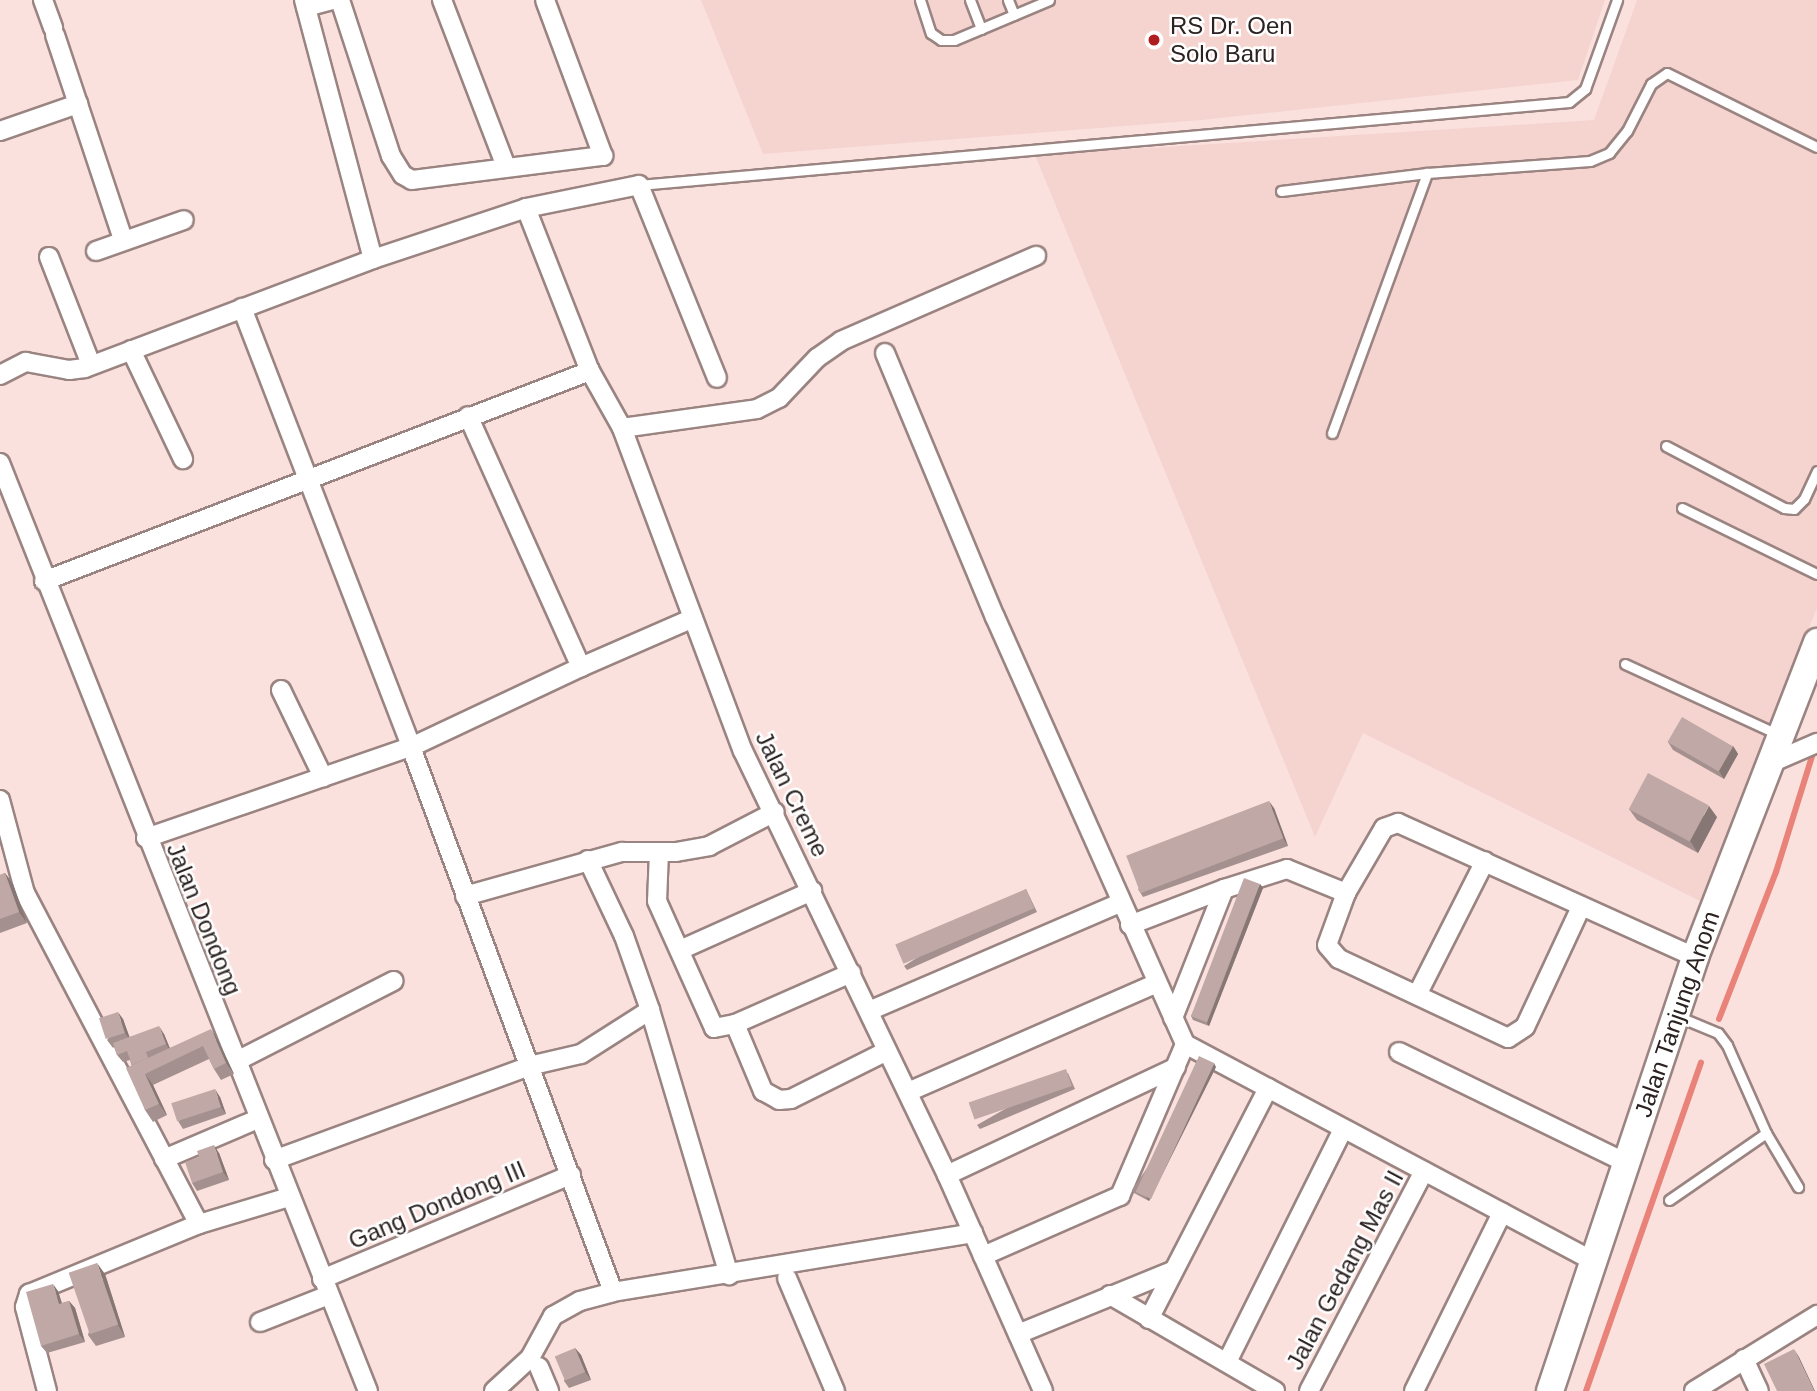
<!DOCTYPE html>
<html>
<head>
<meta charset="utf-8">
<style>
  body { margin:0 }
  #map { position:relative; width:1817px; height:1391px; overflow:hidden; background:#fae1de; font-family:Helvetica,sans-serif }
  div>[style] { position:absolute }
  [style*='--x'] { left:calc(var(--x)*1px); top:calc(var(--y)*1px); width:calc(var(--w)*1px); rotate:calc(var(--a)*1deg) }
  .built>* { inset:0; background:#f5d4d0 }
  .stream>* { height:6px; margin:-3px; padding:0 3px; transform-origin:3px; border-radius:3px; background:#e98278 }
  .roads { filter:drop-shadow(2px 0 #9a8481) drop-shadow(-2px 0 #9a8481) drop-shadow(0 2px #9a8481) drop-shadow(0 -2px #9a8481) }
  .service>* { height:9px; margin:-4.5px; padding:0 4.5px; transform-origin:4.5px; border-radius:4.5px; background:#fff }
  .minor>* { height:18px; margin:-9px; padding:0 9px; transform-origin:9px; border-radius:9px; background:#fff }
  .secondary>* { height:26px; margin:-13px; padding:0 13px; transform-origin:13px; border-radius:13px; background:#fff }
  .wall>* { inset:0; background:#a4908e }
  .shaded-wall>* { inset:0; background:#867674 }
  .building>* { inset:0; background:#bfa8a5; transform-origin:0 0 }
  .dots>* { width:19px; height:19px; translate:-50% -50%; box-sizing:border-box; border:4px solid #fff; border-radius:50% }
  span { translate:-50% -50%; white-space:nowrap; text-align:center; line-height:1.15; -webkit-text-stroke:5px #fff; paint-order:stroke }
  .poi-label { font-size:24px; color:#2b2221 }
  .left { translate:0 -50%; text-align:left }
  .street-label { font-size:24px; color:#2b2221 }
</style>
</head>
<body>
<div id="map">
  <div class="built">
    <i style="clip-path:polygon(701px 0,1605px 0,1578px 80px,1202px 120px,763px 154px)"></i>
    <i style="clip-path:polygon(1637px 0,1817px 0,1817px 608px,1700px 901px,1363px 733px,1315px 837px,1035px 155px,1594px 120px)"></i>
  </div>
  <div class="stream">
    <i style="--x:1719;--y:1019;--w:158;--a:-68.8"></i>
    <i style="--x:1776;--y:872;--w:128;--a:-72.7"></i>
    <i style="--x:1586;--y:1391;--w:348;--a:-70.7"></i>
  </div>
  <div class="roads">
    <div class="service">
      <i style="--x:920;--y:0;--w:35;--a:72"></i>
      <i style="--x:931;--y:33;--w:12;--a:35"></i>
      <i style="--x:941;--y:40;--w:13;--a:0"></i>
      <i style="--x:954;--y:40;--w:103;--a:-22.8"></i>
      <i style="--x:970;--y:0;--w:31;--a:69"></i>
      <i style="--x:1008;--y:0;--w:16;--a:68"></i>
      <i style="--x:639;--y:185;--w:934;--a:-5.1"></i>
      <i style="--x:1569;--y:102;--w:21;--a:-39"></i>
      <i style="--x:1585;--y:89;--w:95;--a:-70.2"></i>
      <i style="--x:1281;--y:191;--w:147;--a:-7"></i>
      <i style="--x:1332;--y:433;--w:277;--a:-69.9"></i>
      <i style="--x:1427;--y:173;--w:163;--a:-4.2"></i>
      <i style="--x:1590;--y:161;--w:21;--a:-23"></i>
      <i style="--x:1609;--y:153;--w:28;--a:-51"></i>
      <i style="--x:1627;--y:131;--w:53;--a:-62.9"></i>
      <i style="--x:1651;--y:84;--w:19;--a:-35"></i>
      <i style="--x:1667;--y:73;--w:167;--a:26.3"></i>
      <i style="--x:1666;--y:446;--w:133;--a:27.7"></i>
      <i style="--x:1784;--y:508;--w:10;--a:6"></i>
      <i style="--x:1794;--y:509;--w:14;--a:-45"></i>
      <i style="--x:1804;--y:499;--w:31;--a:-65"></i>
      <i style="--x:1682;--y:508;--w:150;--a:26.1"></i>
      <i style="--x:1625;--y:664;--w:167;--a:24.7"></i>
      <i style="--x:1677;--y:1016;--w:44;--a:22.5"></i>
      <i style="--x:1718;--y:1033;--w:15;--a:53"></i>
      <i style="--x:1727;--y:1045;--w:96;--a:66.1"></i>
      <i style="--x:1766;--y:1133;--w:63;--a:59.3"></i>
      <i style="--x:1669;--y:1200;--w:118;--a:-34.6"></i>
    </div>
    <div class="minor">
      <i style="--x:43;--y:0;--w:30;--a:70"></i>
      <i style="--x:304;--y:0;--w:268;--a:75.1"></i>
      <i style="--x:340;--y:0;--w:164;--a:71.9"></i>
      <i style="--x:391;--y:156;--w:22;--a:58"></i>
      <i style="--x:403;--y:175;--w:10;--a:29"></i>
      <i style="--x:412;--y:180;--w:193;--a:-7.2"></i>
      <i style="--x:603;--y:156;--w:166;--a:-110.4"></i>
      <i style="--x:442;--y:0;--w:179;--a:69"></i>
      <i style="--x:306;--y:7;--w:27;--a:-15"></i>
      <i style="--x:55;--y:35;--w:216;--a:71.6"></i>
      <i style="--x:0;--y:131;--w:83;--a:-19.1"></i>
      <i style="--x:526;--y:208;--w:175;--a:68.6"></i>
      <i style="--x:590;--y:371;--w:65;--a:60.7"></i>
      <i style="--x:622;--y:428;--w:345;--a:69.5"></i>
      <i style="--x:743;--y:751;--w:471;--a:64.3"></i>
      <i style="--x:947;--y:1175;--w:236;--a:66"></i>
      <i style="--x:96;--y:251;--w:93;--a:-19.4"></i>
      <i style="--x:49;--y:257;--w:116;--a:68.7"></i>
      <i style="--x:242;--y:308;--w:470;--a:68.9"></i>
      <i style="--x:411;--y:747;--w:581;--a:69.66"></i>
      <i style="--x:131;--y:350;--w:121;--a:64.5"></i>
      <i style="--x:885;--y:353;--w:286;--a:67.4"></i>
      <i style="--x:995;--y:617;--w:467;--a:66"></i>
      <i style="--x:1185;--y:1044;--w:461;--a:28"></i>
      <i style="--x:0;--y:375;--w:29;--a:-27"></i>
      <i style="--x:26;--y:362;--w:44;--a:10.5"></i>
      <i style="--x:69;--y:370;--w:16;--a:-7"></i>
      <i style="--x:85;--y:368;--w:308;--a:-20.7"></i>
      <i style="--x:373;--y:259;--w:161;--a:-18.4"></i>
      <i style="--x:526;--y:208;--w:115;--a:-11.5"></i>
      <i style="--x:639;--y:185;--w:208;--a:68"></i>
      <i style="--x:622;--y:428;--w:136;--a:-8"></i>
      <i style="--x:757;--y:409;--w:25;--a:-27"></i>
      <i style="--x:779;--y:398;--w:55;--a:-46.5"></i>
      <i style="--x:817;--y:358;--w:29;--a:-35"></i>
      <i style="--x:841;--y:341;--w:213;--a:-23.6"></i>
      <i style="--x:0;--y:463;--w:998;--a:68.37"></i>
      <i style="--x:44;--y:581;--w:585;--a:-21.04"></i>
      <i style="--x:581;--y:667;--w:122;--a:-23.6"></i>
      <i style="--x:281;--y:690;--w:97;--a:64.2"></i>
      <i style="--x:1766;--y:765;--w:56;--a:-23.3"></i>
      <i style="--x:0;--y:800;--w:96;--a:75"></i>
      <i style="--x:25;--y:893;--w:374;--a:62.3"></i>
      <i style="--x:146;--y:838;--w:280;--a:-19"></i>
      <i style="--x:411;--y:747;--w:188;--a:-25.2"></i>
      <i style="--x:581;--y:667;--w:275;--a:-114.2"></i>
      <i style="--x:659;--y:852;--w:49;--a:92.3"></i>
      <i style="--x:657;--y:901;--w:139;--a:65.8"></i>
      <i style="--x:714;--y:1028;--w:21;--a:-11"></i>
      <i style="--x:735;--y:1024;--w:127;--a:-23.7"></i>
      <i style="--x:588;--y:860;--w:84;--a:64.7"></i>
      <i style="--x:624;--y:936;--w:78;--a:70.6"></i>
      <i style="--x:650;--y:1010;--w:277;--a:73.4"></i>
      <i style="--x:465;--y:896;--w:163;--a:-15.7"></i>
      <i style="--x:622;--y:852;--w:54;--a:0"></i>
      <i style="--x:676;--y:852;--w:34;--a:-10"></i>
      <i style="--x:709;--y:846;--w:74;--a:-27.3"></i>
      <i style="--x:1581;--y:907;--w:132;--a:115"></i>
      <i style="--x:1525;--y:1027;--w:20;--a:147"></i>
      <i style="--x:1508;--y:1038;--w:187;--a:-154.9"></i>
      <i style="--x:1339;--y:959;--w:18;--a:-131"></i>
      <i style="--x:1327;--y:945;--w:55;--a:-69.9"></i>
      <i style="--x:1346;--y:893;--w:75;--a:-59.7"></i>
      <i style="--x:1384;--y:828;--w:15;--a:-20"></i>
      <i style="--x:1398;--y:823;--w:326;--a:24.3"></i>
      <i style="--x:1130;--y:925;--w:101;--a:-21"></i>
      <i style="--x:680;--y:950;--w:145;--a:-24.1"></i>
      <i style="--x:1417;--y:995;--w:150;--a:-63.1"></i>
      <i style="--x:869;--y:1011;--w:273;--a:-23.3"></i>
      <i style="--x:1173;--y:1018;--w:139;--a:-68.4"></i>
      <i style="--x:1224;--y:889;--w:66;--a:-17.6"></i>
      <i style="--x:1287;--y:869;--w:64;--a:22.1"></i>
      <i style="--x:735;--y:1024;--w:73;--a:67.3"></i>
      <i style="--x:763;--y:1091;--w:18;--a:29"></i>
      <i style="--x:779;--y:1100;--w:12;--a:-5"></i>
      <i style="--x:791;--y:1099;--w:107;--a:-26.6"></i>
      <i style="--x:1399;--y:1052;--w:251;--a:26"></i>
      <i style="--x:235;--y:1062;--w:178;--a:-27.1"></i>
      <i style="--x:908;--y:1092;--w:272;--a:-23.6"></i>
      <i style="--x:164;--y:1159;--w:102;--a:-23.1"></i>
      <i style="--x:274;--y:1160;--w:272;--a:-20.2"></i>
      <i style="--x:529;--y:1066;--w:53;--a:-13"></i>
      <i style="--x:581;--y:1054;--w:82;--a:-32.5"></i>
      <i style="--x:947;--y:1175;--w:253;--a:-25.2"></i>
      <i style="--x:983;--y:1256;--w:150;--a:-23.7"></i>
      <i style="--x:1120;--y:1196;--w:165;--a:-66.8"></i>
      <i style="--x:787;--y:1278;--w:123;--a:67"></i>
      <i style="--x:322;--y:1279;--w:270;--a:-22.7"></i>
      <i style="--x:1110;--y:1295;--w:191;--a:30.2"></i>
      <i style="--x:1149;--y:1319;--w:260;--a:-62.7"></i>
      <i style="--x:260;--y:1322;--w:74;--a:-21.4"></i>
      <i style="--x:1018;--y:1334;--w:166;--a:-22.2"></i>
      <i style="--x:1744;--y:1359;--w:35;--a:65"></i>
      <i style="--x:1227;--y:1362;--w:260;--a:-63.5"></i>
      <i style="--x:539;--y:1367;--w:26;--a:67"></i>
      <i style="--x:47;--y:1391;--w:87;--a:-104.7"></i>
      <i style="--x:25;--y:1307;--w:14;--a:-73"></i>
      <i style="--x:29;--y:1294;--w:184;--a:-22.4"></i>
      <i style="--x:199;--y:1224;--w:94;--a:-16.7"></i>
      <i style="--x:494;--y:1391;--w:49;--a:-42.5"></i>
      <i style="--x:530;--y:1358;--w:48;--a:-61.3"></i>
      <i style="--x:553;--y:1316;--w:31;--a:-29"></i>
      <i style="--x:580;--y:1301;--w:34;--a:-15"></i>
      <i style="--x:613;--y:1292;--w:365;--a:-9.3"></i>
      <i style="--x:1309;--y:1391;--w:248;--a:-62.4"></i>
      <i style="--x:1414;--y:1391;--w:199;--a:-63.7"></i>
      <i style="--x:1694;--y:1391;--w:145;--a:-31.7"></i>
    </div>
    <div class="secondary">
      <i style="--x:1550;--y:1391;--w:458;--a:-71.5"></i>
      <i style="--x:1695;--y:957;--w:338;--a:-68.8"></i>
    </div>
  </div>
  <div class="wall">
    <i style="clip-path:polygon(1668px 742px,1733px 746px,1738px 754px,1724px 779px,1673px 750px)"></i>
    <i style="clip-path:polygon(1274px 808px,1288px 846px,1143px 897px,1138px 889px)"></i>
    <i style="clip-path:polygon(1629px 809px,1717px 817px,1698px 853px,1637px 820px)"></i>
    <i style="clip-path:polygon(5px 873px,13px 884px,27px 923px,0 933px,0 875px)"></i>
    <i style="clip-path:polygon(1260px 884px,1263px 888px,1209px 1026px,1193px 1020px,1191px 1016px)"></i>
    <i style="clip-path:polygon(1026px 889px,1037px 912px,907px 970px,904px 966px)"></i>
    <i style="clip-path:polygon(123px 1019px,129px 1037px,164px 1034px,170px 1048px,218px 1040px,234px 1074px,221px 1080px,214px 1069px,209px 1059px,153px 1085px,167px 1115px,153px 1122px,145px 1110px,130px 1060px,123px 1062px,117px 1055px,114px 1047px,113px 1048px,107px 1040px)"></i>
    <i style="clip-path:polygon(1216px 1067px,1149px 1201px,1134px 1193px,1132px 1190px)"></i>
    <i style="clip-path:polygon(1068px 1073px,1075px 1089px,980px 1129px,977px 1125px)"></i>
    <i style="clip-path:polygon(220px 1097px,226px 1114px,183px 1129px,178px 1121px)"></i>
    <i style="clip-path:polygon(219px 1153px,229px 1180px,197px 1191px,192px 1183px)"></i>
    <i style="clip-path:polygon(105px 1274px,125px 1337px,96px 1346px,88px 1335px)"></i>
    <i style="clip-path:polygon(58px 1291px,62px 1303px,69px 1301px,75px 1308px,85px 1342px,47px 1353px,41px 1346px)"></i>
    <i style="clip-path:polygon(575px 1348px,581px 1355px,591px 1380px,569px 1388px,564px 1381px)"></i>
  </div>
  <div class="shaded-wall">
    <i style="clip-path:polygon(1733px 746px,1738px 754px,1724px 779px,1719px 771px)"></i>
    <i style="clip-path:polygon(1269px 801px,1274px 808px,1288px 846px,1283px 838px)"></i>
    <i style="clip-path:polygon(1709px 806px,1717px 817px,1698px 853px,1690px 841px)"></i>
    <i style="clip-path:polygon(5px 873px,13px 884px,27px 923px,19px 912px)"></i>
    <i style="clip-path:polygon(1260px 884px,1263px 888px,1209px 1026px,1207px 1023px)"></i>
    <i style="clip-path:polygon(118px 1012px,123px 1019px,131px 1041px,125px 1033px)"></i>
    <i style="clip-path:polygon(159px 1026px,164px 1034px,171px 1052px,166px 1044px)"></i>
    <i style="clip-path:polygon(211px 1029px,218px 1040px,234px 1074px,226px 1063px)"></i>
    <i style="clip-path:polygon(1214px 1063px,1216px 1067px,1149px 1201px,1146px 1197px)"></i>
    <i style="clip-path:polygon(145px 1074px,153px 1085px,167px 1115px,159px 1104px)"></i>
    <i style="clip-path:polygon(215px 1089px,220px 1097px,226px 1114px,221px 1107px)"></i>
    <i style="clip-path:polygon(214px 1145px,219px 1153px,229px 1180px,223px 1172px)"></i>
    <i style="clip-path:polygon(97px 1263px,105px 1274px,125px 1337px,118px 1325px)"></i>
    <i style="clip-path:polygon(53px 1284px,58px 1291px,64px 1311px,59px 1304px)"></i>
    <i style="clip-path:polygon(69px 1301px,75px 1308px,85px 1342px,79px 1334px)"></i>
    <i style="clip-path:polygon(575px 1348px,581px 1355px,591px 1380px,585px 1372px)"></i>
    <i style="clip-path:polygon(1794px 1349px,1799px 1357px,1815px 1391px,1814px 1391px)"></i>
  </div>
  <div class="building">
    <i style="left:1682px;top:717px;width:59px;height:29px;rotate:30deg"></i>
    <i style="left:1648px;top:773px;width:69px;height:41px;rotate:28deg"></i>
    <i style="left:1269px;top:801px;width:40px;height:153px;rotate:69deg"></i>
    <i style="clip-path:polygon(5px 873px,19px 912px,0 919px,0 875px)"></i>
    <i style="left:1244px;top:878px;width:17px;height:148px;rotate:21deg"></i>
    <i style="left:1026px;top:889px;width:21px;height:142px;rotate:67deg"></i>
    <i style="left:118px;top:1012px;width:22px;height:20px;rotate:72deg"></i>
    <i style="clip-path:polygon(159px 1026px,166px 1044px,146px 1052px,148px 1058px,132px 1065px,127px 1051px,117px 1055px,113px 1043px)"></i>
    <i style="clip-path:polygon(211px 1029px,226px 1063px,214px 1069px,203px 1046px,145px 1074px,159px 1104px,145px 1110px,126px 1068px)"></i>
    <i style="left:1199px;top:1056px;width:17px;height:150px;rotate:25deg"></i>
    <i style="left:1066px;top:1069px;width:18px;height:103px;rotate:71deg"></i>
    <i style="left:215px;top:1089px;width:19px;height:46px;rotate:72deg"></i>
    <i style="clip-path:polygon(214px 1145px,223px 1172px,192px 1183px,185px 1162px,199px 1157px,197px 1151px)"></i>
    <i style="left:97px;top:1263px;width:65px;height:30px;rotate:71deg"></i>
    <i style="clip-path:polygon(53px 1284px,59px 1304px,69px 1301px,79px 1334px,41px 1346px,26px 1292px)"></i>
    <i style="left:575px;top:1348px;width:26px;height:22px;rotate:67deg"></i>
    <i style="clip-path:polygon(1794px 1349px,1814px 1391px,1777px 1391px,1764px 1364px)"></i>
  </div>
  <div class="dots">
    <i style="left:1154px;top:40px;background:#af1d21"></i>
  </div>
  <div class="poi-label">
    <span class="left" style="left:1170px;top:40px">RS Dr. Oen<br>Solo Baru</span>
  </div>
  <div class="street-label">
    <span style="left:792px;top:794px;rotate:64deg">Jalan Creme</span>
    <span style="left:204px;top:919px;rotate:68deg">Jalan Dondong</span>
    <span style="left:1677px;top:1014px;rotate:-71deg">Jalan Tanjung Anom</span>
    <span style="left:437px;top:1205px;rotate:-23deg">Gang Dondong III</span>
    <span style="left:1345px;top:1270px;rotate:-62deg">Jalan Gedang Mas II</span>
  </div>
</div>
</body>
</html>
